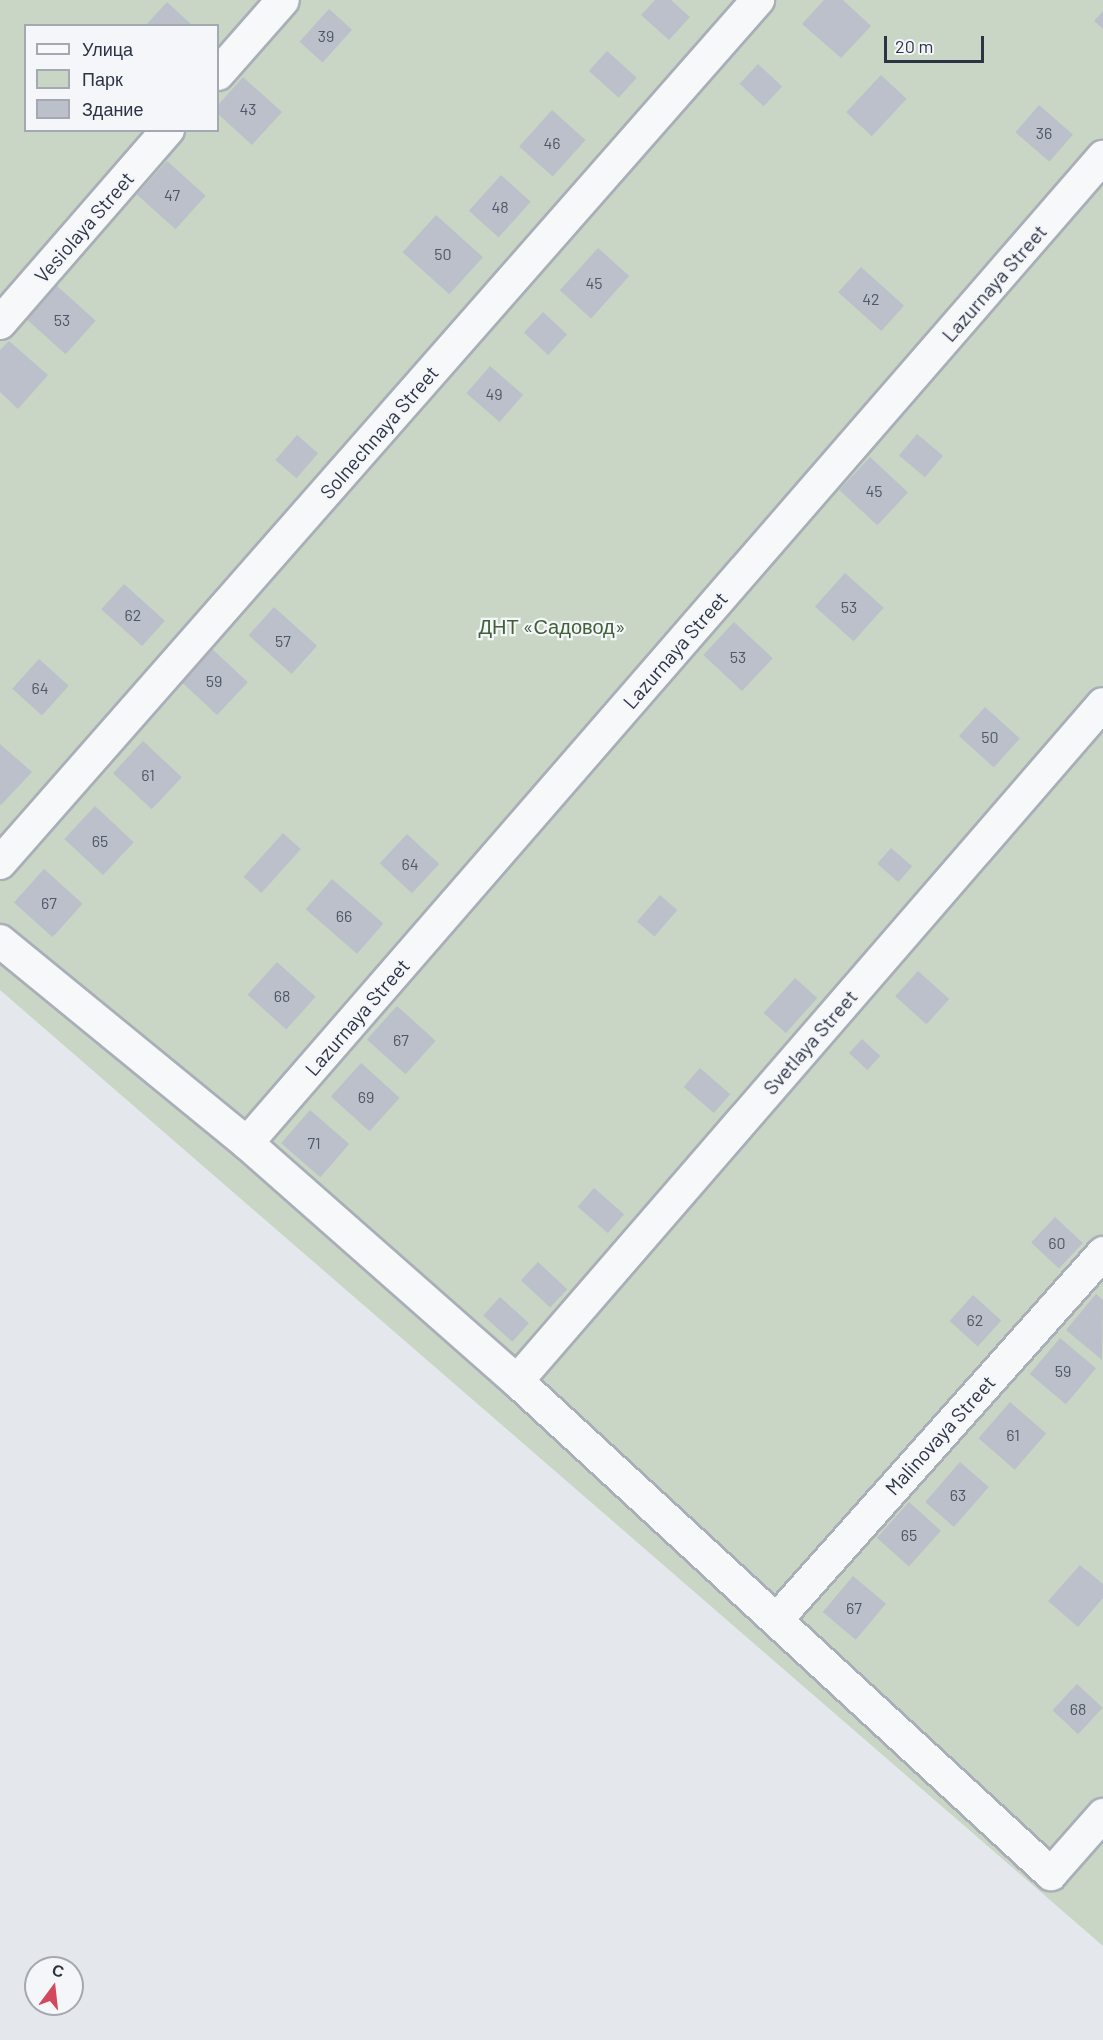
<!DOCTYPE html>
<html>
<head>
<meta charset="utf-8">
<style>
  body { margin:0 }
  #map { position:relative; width:1103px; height:2040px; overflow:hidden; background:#e4e7ec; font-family:Barlow,sans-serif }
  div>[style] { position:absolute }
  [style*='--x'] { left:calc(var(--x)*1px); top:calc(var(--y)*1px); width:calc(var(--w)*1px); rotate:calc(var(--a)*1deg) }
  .green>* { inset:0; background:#c9d6c5 }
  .building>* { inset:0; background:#bbc0ca; transform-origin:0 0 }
  .roads { filter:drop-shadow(2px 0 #a9aeb7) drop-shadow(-2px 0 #a9aeb7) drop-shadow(0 2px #a9aeb7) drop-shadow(0 -2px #a9aeb7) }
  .street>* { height:32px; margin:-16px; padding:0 16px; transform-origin:16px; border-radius:16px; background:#f7f8fa }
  span { translate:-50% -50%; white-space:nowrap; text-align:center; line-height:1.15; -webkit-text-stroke:4.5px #f4f6f9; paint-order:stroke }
  .number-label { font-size:16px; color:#4f5766 }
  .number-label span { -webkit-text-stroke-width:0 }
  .street-label { font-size:20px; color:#2b3445 }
  .park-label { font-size:20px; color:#3f6138 }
  .legend { position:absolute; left:24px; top:24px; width:195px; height:108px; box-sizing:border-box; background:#f4f6f9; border:2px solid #a4a8b1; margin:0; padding:8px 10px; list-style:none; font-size:18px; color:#2b3445 }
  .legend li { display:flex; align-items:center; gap:12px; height:30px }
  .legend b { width:30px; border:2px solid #a4a8b1 }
  .north { position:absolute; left:24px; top:1956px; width:60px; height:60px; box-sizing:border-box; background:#f4f6f9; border:2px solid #a4a8b1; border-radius:50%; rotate:15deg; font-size:16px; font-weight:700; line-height:24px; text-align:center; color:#2b3445 }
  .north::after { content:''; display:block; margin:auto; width:21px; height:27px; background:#d1495b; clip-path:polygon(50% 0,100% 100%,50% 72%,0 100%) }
  .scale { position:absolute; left:884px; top:36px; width:100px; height:27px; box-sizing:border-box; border:3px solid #2b3445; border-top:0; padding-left:8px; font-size:18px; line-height:21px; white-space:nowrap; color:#2b3445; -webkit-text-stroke:4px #f4f6f9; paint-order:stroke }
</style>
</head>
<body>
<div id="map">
  <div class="green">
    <i style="clip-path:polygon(evenodd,0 0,1103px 0,1103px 1946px,0 990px,0 0,26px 26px,218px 26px,218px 130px,26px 130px,26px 26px)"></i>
  </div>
  <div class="building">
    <i style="clip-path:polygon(655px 0,671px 0,690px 17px,669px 40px,641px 15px)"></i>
    <i style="clip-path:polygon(824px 0,843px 0,871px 26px,841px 58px,802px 24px)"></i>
    <i style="clip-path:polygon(167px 2px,193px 26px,145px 26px)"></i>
    <i style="left:329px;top:9px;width:31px;height:44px;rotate:42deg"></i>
    <i style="clip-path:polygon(1103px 11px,1103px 29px,1094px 21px)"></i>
    <i style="left:607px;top:51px;width:40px;height:27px;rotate:42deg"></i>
    <i style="left:758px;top:64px;width:33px;height:27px;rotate:43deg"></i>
    <i style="left:881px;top:75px;width:35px;height:51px;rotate:43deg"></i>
    <i style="clip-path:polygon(243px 77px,282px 112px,252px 145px,218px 114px,218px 105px)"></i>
    <i style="left:1039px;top:105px;width:45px;height:36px;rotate:41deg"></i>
    <i style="left:552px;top:110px;width:45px;height:49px;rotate:42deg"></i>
    <i style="left:167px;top:161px;width:52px;height:45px;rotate:42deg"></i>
    <i style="left:501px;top:175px;width:40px;height:48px;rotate:42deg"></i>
    <i style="left:436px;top:215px;width:63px;height:50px;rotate:42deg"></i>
    <i style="left:598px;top:248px;width:42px;height:57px;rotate:42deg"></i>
    <i style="left:861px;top:267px;width:58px;height:34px;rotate:42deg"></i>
    <i style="left:57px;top:286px;width:52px;height:45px;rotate:42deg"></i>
    <i style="left:543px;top:312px;width:33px;height:28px;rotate:43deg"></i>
    <i style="clip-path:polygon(9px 341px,48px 375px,18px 409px,0 392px,0 350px)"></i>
    <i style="left:490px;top:366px;width:44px;height:36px;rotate:41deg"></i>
    <i style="left:917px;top:434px;width:34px;height:28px;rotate:40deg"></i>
    <i style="left:297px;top:435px;width:28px;height:33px;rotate:41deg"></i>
    <i style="left:870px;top:457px;width:52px;height:45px;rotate:43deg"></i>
    <i style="left:845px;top:573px;width:52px;height:45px;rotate:42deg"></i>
    <i style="left:124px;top:584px;width:55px;height:34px;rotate:42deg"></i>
    <i style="left:274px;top:607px;width:58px;height:38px;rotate:42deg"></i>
    <i style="left:734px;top:622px;width:53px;height:45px;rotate:43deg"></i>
    <i style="left:209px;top:646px;width:53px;height:45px;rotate:43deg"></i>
    <i style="left:39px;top:659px;width:40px;height:40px;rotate:42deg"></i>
    <i style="left:985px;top:707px;width:47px;height:39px;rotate:42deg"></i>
    <i style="left:143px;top:741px;width:53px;height:44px;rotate:43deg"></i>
    <i style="clip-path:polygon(0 744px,32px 772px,1px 805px,0 804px)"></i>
    <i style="left:95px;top:806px;width:53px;height:45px;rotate:43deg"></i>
    <i style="left:283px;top:833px;width:24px;height:59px;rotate:42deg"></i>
    <i style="left:407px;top:834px;width:44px;height:40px;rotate:43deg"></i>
    <i style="left:891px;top:848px;width:28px;height:21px;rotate:41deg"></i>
    <i style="left:44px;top:869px;width:52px;height:45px;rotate:42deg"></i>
    <i style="left:332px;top:879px;width:68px;height:40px;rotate:41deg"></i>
    <i style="left:660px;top:895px;width:23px;height:35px;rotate:41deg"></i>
    <i style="left:277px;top:962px;width:52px;height:44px;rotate:42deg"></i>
    <i style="left:918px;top:971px;width:42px;height:34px;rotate:42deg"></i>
    <i style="left:795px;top:978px;width:30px;height:47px;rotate:42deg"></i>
    <i style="left:397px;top:1006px;width:52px;height:45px;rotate:42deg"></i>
    <i style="left:862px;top:1039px;width:25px;height:19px;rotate:43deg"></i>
    <i style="left:361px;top:1063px;width:52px;height:45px;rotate:42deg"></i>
    <i style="left:700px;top:1068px;width:40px;height:25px;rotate:41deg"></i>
    <i style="left:310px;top:1110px;width:52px;height:44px;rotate:41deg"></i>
    <i style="left:594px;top:1188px;width:40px;height:25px;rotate:41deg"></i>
    <i style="left:1055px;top:1217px;width:38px;height:35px;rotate:43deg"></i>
    <i style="left:538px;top:1262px;width:40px;height:25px;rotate:43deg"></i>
    <i style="clip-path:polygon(1096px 1294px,1103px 1300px,1102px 1360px,1066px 1330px)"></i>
    <i style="left:973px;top:1295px;width:38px;height:35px;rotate:42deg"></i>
    <i style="left:500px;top:1297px;width:39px;height:25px;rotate:42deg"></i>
    <i style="left:1060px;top:1338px;width:47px;height:47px;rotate:40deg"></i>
    <i style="left:1010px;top:1402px;width:48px;height:48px;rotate:41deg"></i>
    <i style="left:960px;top:1462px;width:38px;height:53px;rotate:41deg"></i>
    <i style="left:909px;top:1502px;width:43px;height:48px;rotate:42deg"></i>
    <i style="clip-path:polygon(1080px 1565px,1103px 1584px,1103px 1598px,1078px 1627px,1048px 1601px)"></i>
    <i style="left:853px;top:1576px;width:43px;height:47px;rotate:40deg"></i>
    <i style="left:1077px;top:1684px;width:35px;height:36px;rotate:43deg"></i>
  </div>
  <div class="roads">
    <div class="street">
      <i style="--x:218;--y:74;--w:98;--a:-48.7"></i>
      <i style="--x:0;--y:323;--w:256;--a:-49"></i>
      <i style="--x:0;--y:863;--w:1149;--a:-48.71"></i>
      <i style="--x:0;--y:941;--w:319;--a:39.3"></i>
      <i style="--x:247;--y:1143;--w:360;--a:41.4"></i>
      <i style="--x:517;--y:1381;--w:727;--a:42.71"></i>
      <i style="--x:1051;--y:1874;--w:79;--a:-48.6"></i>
      <i style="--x:247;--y:1143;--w:1306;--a:-49.04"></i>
      <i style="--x:517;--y:1381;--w:895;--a:-49.12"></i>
      <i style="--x:778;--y:1618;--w:489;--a:-48.3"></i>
    </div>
  </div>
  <div class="number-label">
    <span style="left:326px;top:36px">39</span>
    <span style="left:248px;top:109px">43</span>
    <span style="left:1044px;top:133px">36</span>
    <span style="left:552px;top:143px">46</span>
    <span style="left:172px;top:195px">47</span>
    <span style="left:500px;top:207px">48</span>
    <span style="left:443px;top:254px">50</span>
    <span style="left:594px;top:283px">45</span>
    <span style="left:871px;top:299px">42</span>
    <span style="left:62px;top:320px">53</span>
    <span style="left:494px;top:394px">49</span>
    <span style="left:874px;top:491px">45</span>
    <span style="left:849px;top:607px">53</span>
    <span style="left:133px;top:615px">62</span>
    <span style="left:283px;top:641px">57</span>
    <span style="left:738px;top:657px">53</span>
    <span style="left:214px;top:681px">59</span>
    <span style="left:40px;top:688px">64</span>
    <span style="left:990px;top:737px">50</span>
    <span style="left:148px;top:775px">61</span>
    <span style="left:100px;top:841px">65</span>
    <span style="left:410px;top:864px">64</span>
    <span style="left:49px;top:903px">67</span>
    <span style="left:344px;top:916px">66</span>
    <span style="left:282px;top:996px">68</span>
    <span style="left:401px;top:1040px">67</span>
    <span style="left:366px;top:1097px">69</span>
    <span style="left:314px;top:1143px">71</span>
    <span style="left:1057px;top:1243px">60</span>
    <span style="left:975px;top:1320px">62</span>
    <span style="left:1063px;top:1371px">59</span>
    <span style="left:1013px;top:1435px">61</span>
    <span style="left:958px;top:1495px">63</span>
    <span style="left:909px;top:1535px">65</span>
    <span style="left:854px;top:1608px">67</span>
    <span style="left:1078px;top:1709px">68</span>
  </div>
  <div class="street-label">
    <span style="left:84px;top:227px;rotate:-49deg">Vesiolaya Street</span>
    <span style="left:994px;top:283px;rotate:-49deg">Lazurnaya Street</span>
    <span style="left:379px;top:432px;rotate:-49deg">Solnechnaya Street</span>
    <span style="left:675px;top:650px;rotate:-49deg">Lazurnaya Street</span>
    <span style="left:357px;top:1017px;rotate:-49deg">Lazurnaya Street</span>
    <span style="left:810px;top:1042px;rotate:-49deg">Svetlaya Street</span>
    <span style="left:940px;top:1435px;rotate:-48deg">Malinovaya Street</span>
  </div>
  <div class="park-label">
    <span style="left:552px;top:626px">ДНТ «Садовод»</span>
  </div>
  <ul class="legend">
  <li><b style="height:8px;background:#f7f8fa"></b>Улица</li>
  <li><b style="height:16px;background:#c9d6c5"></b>Парк</li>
  <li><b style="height:16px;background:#bbc0ca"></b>Здание</li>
  </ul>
  <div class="north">С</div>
  <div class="scale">20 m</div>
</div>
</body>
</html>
